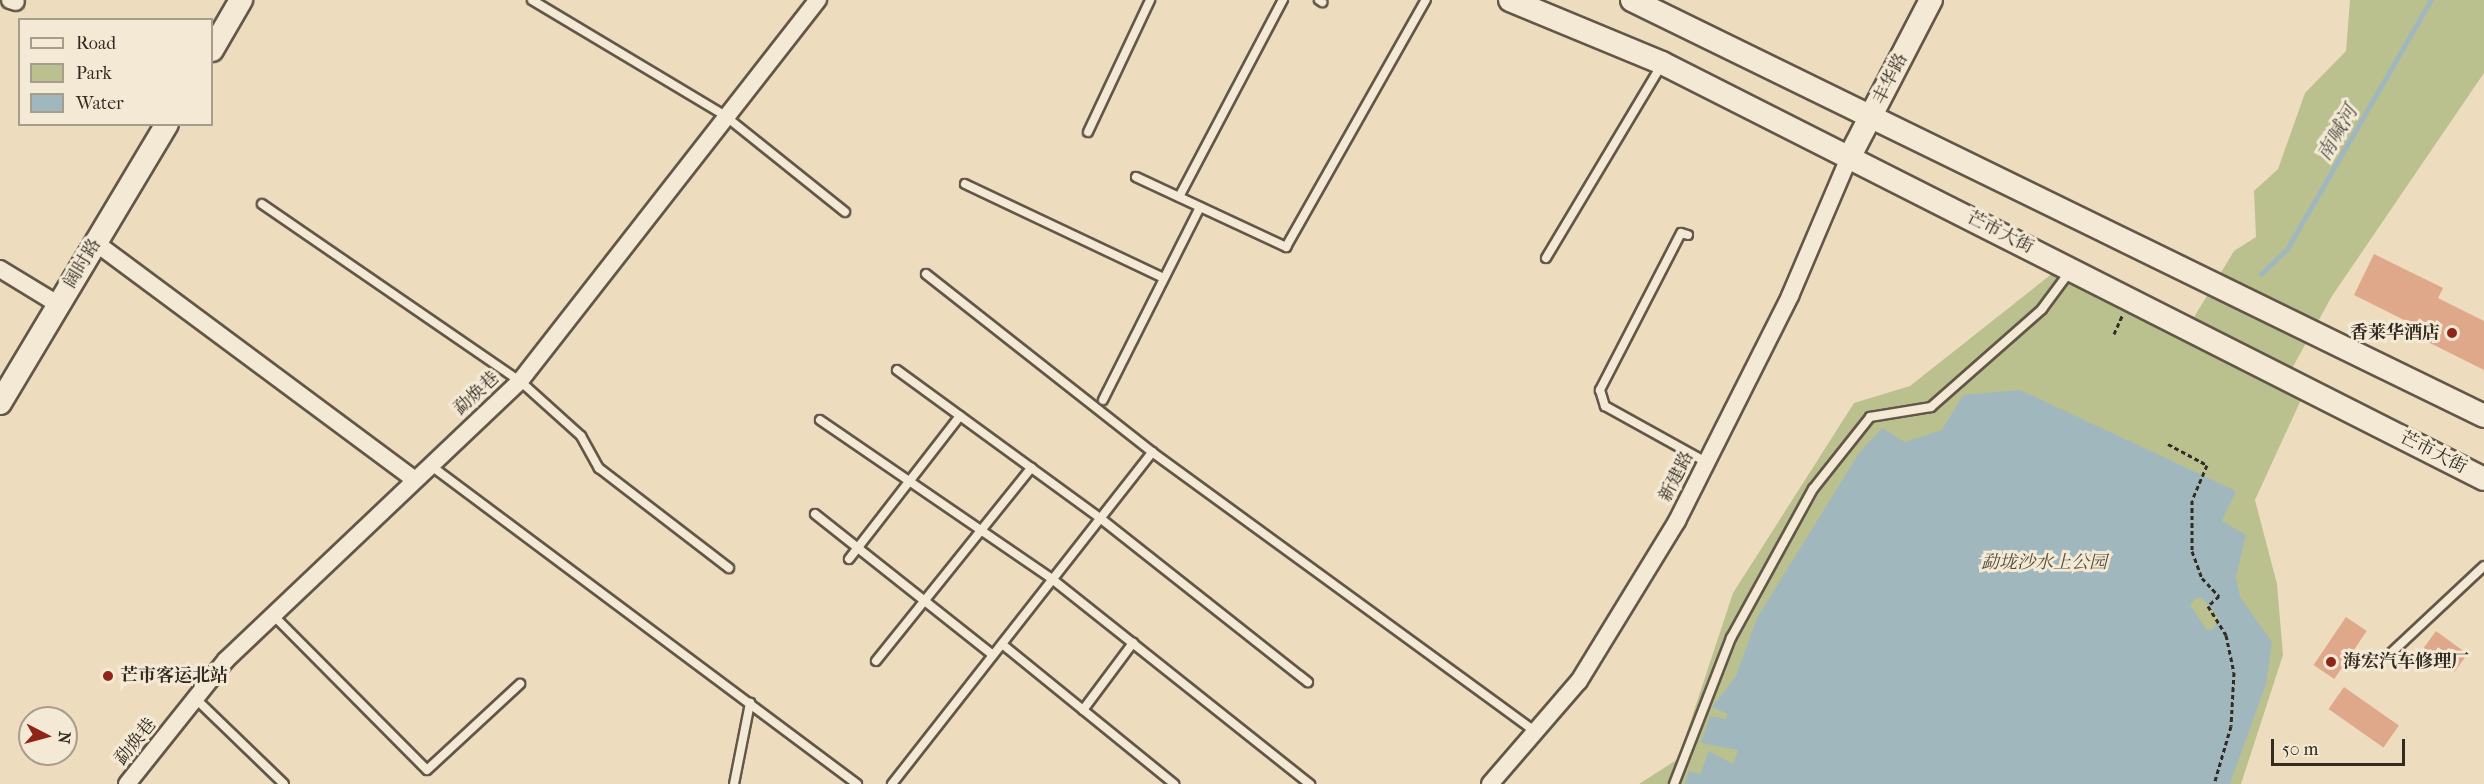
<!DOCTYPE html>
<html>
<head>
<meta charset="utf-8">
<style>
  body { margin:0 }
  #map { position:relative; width:2484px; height:784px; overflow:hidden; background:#edddbe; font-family:"IM FELL French Canon","Noto Serif SC",serif }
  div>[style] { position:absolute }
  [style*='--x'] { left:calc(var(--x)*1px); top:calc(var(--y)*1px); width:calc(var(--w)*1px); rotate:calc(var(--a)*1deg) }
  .green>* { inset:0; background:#bbc08f }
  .water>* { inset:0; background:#a0b8bd }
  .stream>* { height:5px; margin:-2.5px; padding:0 2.5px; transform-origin:2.5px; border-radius:2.5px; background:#a0b8bd }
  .building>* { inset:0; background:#dfa88b; transform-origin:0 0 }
  .path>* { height:3px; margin-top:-1.5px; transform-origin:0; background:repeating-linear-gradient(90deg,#332a21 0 4.5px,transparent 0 7.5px) }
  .roads { filter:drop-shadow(2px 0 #625748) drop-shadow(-2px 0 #625748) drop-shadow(0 2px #625748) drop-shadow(0 -2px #625748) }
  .lane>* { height:8px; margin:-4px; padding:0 4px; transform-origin:4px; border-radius:4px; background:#f3e9d5 }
  .street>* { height:16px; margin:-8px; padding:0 8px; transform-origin:8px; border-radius:8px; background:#f3e9d5 }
  .secondary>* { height:22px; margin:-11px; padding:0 11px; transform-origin:11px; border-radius:11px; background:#f3e9d5 }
  .dots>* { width:16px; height:16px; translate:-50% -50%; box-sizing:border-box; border:3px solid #f3e9d5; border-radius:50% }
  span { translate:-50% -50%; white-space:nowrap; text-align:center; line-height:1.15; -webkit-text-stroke:6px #f3e9d5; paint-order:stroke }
  .street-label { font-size:18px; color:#332a21 }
  .poi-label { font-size:18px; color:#332a21; font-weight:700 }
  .right { translate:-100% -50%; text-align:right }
  .left { translate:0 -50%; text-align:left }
  .park-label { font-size:18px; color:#55503c; font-style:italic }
  .water-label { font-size:20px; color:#4e4e48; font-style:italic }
  .legend { position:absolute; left:18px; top:18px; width:195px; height:108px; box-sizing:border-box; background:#f3e9d5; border:2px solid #a69d8d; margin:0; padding:8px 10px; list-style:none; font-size:18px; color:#332a21 }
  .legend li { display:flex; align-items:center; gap:12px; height:30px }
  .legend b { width:30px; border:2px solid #a69d8d }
  .north { position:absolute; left:18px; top:706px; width:60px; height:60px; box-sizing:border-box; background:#f3e9d5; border:2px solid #a69d8d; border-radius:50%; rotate:96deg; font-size:16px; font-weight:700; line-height:24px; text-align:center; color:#332a21 }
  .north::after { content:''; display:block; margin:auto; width:21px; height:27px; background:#8f2418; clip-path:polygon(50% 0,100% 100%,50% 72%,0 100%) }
  .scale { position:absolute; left:2271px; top:739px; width:134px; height:27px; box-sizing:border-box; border:3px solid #332a21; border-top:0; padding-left:8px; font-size:18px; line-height:21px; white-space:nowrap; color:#332a21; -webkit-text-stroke:4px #f3e9d5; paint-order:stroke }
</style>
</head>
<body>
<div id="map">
  <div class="green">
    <i style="clip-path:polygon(2350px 0,2484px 0,2484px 73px,2332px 296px,2285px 381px,2305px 391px,2255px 500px,2277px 584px,2283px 655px,2241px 784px,1639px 784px,1678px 759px,1733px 593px,1854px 403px,1910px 386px,2063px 265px,2185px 332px,2234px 251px,2256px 237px,2254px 191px,2278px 169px,2305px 93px,2346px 51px)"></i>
  </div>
  <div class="water">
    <i style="clip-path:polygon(evenodd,2020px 390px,2236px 491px,2222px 521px,2246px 535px,2236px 577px,2240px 597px,2272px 642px,2266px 684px,2230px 784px,1685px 784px,1689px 771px,1700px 774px,1709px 751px,1733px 764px,1738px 750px,1701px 743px,1710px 716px,1726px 719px,1728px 714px,1712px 707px,1736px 676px,1757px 618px,1859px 453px,1882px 428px,1905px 442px,1942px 430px,1963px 395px,2020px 390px,2196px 598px,2202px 598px,2219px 618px,2214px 629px,2207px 630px,2190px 605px,2196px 598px)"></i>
  </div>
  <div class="stream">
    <i style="--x:2261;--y:274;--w:36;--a:-44"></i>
    <i style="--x:2287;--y:249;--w:288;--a:-60"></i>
  </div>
  <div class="building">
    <i style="clip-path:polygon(2374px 254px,2443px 288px,2438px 298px,2484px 321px,2484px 370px,2418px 337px,2422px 329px,2354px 295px)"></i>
    <i style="left:2346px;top:617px;width:25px;height:58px;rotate:34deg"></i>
    <i style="left:2436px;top:631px;width:39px;height:22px;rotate:36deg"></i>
    <i style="left:2344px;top:687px;width:67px;height:27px;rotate:35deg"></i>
  </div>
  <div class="path">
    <i style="--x:2114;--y:334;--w:20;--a:-66"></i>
    <i style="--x:2168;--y:444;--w:44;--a:28.3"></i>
    <i style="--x:2207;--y:465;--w:38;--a:113"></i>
    <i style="--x:2192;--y:500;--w:51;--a:90"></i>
    <i style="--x:2192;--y:551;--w:29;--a:70"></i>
    <i style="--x:2202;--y:578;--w:25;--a:47"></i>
    <i style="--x:2219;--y:596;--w:15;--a:138"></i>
    <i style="--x:2208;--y:606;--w:34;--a:58"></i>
    <i style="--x:2226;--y:635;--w:38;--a:78"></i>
    <i style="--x:2234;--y:672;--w:54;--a:93.2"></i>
    <i style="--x:2231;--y:726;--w:60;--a:106.3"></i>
  </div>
  <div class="roads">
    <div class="lane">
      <i style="--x:532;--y:0;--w:224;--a:30.9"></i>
      <i style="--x:724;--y:115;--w:155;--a:38.7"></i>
      <i style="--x:1319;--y:0;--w:4;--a:34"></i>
      <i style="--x:1088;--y:132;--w:146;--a:-64.8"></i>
      <i style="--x:1136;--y:177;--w:166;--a:25"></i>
      <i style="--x:1286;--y:247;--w:284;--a:-60.5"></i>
      <i style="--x:965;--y:184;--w:220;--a:25.3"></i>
      <i style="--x:1179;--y:197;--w:223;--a:-62.2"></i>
      <i style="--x:262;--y:204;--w:313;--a:34.5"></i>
      <i style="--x:520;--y:381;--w:82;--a:42"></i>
      <i style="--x:581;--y:436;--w:37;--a:61"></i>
      <i style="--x:599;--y:468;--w:164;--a:37.6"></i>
      <i style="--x:1688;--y:235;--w:7;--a:-164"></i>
      <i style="--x:1681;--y:233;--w:177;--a:117.3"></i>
      <i style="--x:1600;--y:390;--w:17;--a:73"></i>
      <i style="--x:1605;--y:406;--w:115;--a:29"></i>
      <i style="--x:1546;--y:258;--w:226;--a:-59.1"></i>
      <i style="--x:926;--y:274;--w:288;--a:38.2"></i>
      <i style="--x:1152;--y:452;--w:470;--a:36.1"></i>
      <i style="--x:897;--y:370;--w:251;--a:36.1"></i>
      <i style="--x:1100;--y:518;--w:265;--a:38.3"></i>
      <i style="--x:1103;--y:400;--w:216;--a:-63.3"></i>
      <i style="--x:820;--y:420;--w:281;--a:34.4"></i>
      <i style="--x:1052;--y:579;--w:330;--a:38.5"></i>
      <i style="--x:430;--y:465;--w:533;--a:36.76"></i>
      <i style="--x:815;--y:514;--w:227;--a:38.4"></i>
      <i style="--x:849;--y:559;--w:181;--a:-52.2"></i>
      <i style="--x:273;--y:615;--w:218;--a:45.2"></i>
      <i style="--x:427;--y:770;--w:127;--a:-42.8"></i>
      <i style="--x:1002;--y:644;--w:222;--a:39.1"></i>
      <i style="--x:2391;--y:653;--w:127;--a:-43.1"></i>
      <i style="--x:876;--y:661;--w:248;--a:-51.2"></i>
      <i style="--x:196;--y:699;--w:122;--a:44"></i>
      <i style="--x:1083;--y:710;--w:84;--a:-53.3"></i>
      <i style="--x:734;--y:784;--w:83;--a:-78.8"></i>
      <i style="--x:892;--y:784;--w:422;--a:-51.9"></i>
      <i style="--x:1674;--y:784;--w:157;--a:-68.7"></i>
      <i style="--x:1731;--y:638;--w:170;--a:-61.2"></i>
      <i style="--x:1813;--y:489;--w:92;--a:-51.6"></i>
      <i style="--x:1870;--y:417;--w:62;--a:-9.3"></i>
      <i style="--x:1931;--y:407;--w:148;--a:-41.4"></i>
      <i style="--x:2042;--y:309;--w:49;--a:-53.4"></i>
    </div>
    <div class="street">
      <i style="--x:10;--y:0;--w:6;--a:18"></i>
      <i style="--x:96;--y:243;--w:396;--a:36.6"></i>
      <i style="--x:0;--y:269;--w:69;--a:31.4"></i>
      <i style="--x:127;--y:784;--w:159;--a:-51.4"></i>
      <i style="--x:226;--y:660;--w:405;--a:-43.5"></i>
      <i style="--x:520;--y:381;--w:484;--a:-52"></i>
      <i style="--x:1490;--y:784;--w:136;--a:-49.2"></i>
      <i style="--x:1579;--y:681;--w:188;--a:-58.5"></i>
      <i style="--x:1677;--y:521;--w:252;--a:-63.3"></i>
      <i style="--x:1790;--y:296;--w:150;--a:-66.9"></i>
    </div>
    <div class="secondary">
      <i style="--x:1510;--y:0;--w:165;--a:22.5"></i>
      <i style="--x:1662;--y:63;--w:921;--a:26.84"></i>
      <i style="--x:1632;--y:0;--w:948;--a:26.02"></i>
      <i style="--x:212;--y:50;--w:58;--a:-59.9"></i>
      <i style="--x:1849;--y:158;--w:178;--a:-62.6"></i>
      <i style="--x:0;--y:403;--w:325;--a:-59.1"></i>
    </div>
  </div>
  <div class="dots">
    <i style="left:2452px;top:333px;background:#8f2418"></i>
    <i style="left:2331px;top:662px;background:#8f2418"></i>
    <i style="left:108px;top:676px;background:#8f2418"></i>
  </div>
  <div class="street-label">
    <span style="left:1891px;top:79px;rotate:-63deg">丰华路</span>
    <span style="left:2000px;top:233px;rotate:27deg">芒市大街</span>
    <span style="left:83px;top:264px;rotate:-59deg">阔时路</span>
    <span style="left:477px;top:394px;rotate:-43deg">勐焕巷</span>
    <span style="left:2433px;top:453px;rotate:27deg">芒市大街</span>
    <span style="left:1677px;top:477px;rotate:-63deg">新建路</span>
    <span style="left:136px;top:742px;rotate:-51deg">勐焕巷</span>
  </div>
  <div class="poi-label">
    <span class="right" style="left:2440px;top:333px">香莱华酒店</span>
    <span class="left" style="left:2343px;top:662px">海宏汽车修理厂</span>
    <span class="left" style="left:120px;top:676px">芒市客运北站</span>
  </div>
  <div class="park-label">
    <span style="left:2044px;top:563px">勐垅沙水上公园</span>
  </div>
  <div class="water-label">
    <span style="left:2337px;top:133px;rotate:-60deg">南喊河</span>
  </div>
  <ul class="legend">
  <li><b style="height:8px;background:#f3e9d5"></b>Road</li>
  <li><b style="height:16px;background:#bbc08f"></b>Park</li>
  <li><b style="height:16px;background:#a0b8bd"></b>Water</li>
  </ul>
  <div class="north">N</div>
  <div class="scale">50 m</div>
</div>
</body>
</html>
